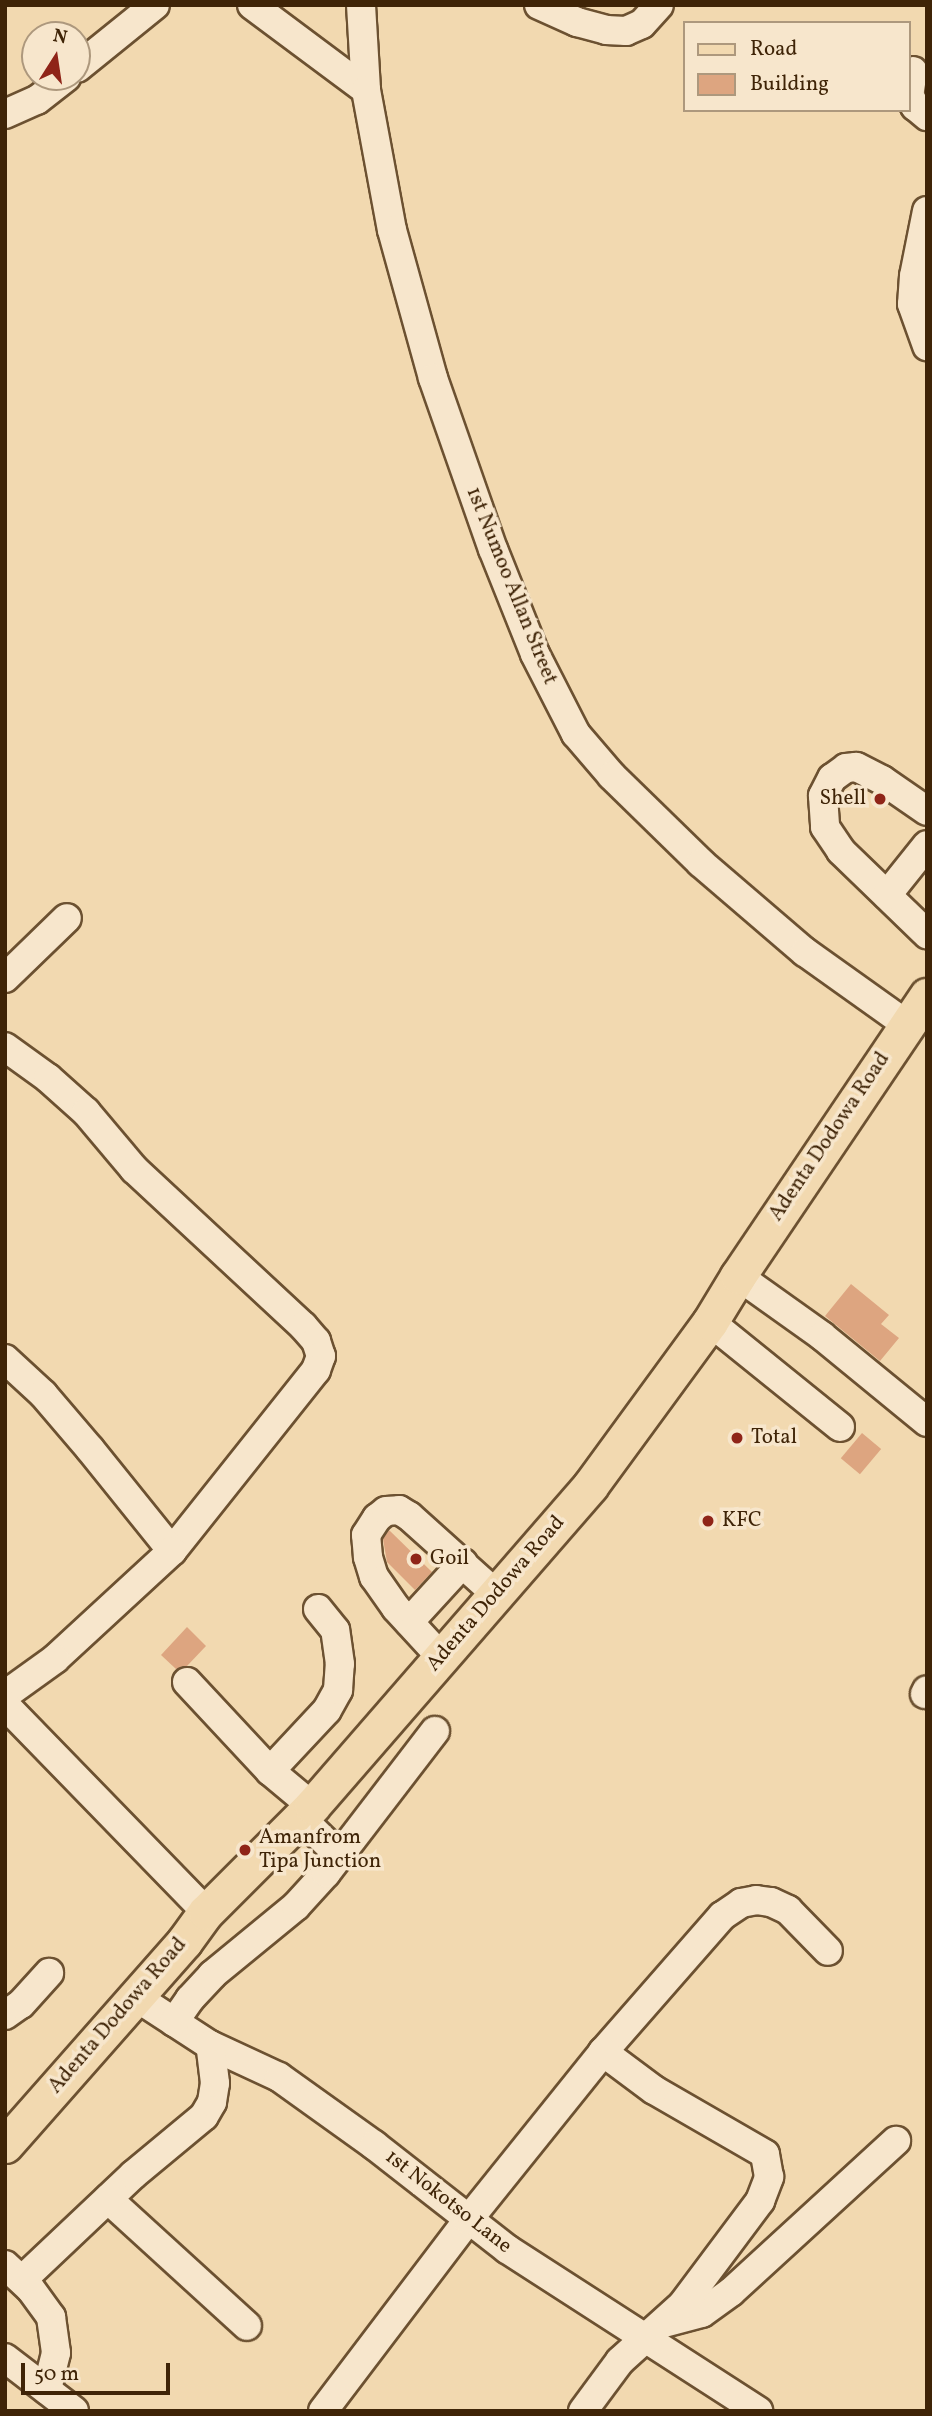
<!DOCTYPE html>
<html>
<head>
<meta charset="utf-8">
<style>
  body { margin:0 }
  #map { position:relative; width:932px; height:2416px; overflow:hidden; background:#f2d9b0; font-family:Vollkorn,serif }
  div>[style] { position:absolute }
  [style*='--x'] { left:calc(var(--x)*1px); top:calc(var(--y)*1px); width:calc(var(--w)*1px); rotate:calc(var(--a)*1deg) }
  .building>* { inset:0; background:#dda580; transform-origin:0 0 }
  .roads { filter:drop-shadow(2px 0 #6c5131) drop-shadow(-2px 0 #6c5131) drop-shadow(0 2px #6c5131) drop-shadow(0 -2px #6c5131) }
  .minor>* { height:28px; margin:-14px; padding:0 14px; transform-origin:14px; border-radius:14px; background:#f7e6cc }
  .major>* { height:35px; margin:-17.5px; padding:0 17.5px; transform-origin:17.5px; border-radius:17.5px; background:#f2d9b0 }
  .dots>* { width:19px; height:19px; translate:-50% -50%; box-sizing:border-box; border:4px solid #f7e6cc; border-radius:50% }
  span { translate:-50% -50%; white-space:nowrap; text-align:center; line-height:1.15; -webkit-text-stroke:7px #f7e6cc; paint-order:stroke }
  .street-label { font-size:21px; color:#3f2407 }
  .poi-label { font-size:21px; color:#3f2407 }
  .right { translate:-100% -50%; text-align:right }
  .left { translate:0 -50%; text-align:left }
  .frame { position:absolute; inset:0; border:7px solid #3f2407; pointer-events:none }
  .legend { position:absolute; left:683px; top:21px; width:228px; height:91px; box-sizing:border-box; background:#f7e6cc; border:2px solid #ad987d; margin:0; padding:9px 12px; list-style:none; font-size:21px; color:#3f2407 }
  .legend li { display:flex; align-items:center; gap:14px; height:35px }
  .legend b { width:35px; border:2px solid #ad987d }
  .north { position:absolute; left:21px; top:21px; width:70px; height:70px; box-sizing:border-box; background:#f7e6cc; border:2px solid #ad987d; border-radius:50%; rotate:12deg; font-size:19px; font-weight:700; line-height:28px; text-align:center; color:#3f2407 }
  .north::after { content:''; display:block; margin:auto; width:24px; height:32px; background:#8f2418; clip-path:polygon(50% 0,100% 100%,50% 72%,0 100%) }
  .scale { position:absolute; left:21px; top:2363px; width:149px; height:32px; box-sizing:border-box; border:4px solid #3f2407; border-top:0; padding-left:9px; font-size:21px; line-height:24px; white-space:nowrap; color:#3f2407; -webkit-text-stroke:5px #f7e6cc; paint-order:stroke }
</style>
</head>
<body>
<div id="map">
  <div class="building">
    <i style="clip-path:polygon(851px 1284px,889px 1315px,881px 1324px,899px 1338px,880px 1361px,825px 1316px)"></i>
    <i style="left:862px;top:1433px;width:25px;height:33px;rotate:40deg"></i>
    <i style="clip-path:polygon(389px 1530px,432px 1572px,415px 1590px,387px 1562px,383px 1539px)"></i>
    <i style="clip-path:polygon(187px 1627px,206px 1646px,187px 1666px,176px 1669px,161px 1655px)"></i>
  </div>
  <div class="roads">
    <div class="minor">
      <i style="--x:252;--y:5;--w:142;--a:36.7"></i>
      <i style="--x:361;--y:5;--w:85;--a:86.6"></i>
      <i style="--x:366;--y:90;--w:142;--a:79.5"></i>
      <i style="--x:392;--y:230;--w:154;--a:74.5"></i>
      <i style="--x:433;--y:378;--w:181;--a:70.7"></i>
      <i style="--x:493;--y:549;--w:113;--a:68.2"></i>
      <i style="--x:535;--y:654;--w:90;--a:62.9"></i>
      <i style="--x:576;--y:734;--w:55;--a:49.4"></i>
      <i style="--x:612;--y:776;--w:124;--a:44.3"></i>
      <i style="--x:701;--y:863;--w:137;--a:40.6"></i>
      <i style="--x:805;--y:952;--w:124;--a:35.5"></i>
      <i style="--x:539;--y:5;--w:42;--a:24.1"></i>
      <i style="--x:577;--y:22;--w:30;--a:15"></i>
      <i style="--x:606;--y:30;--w:20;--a:3"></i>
      <i style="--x:626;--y:31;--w:17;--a:-24"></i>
      <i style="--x:642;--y:24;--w:25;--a:-48"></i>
      <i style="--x:77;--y:68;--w:100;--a:-38.9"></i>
      <i style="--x:913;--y:71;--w:24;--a:99"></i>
      <i style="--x:909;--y:95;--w:13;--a:61"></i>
      <i style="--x:915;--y:106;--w:16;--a:40"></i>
      <i style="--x:5;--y:114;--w:35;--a:-24"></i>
      <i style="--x:37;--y:100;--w:37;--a:-38"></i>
      <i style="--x:927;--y:211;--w:66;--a:101.3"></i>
      <i style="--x:914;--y:276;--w:28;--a:94"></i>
      <i style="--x:912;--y:304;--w:45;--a:70.3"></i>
      <i style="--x:927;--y:811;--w:55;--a:-145.4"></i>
      <i style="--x:882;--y:780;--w:29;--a:-153"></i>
      <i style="--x:856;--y:767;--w:10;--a:174"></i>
      <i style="--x:846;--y:768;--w:17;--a:144"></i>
      <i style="--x:832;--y:778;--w:20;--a:117"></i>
      <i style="--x:823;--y:796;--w:31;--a:86"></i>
      <i style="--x:825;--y:827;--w:29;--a:56"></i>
      <i style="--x:841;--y:851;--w:120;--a:44"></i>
      <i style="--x:887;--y:895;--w:64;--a:-51.3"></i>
      <i style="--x:5;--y:978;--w:86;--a:-44.1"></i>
      <i style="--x:5;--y:1047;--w:53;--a:35.8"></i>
      <i style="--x:48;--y:1078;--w:51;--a:41.8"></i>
      <i style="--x:86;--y:1112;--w:75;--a:49.9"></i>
      <i style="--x:134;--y:1169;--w:231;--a:42.9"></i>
      <i style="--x:303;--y:1326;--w:20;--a:49"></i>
      <i style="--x:316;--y:1341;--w:16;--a:72"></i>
      <i style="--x:321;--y:1356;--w:15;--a:110"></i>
      <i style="--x:316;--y:1370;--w:231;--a:128.5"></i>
      <i style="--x:738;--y:1276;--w:103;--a:35.5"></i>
      <i style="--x:822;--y:1336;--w:136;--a:39.3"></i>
      <i style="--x:710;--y:1322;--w:167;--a:38.9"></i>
      <i style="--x:5;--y:1359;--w:52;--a:42.6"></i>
      <i style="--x:43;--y:1394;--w:72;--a:49.5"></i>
      <i style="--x:90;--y:1449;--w:131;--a:51.2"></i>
      <i style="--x:172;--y:1551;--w:159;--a:137.3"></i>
      <i style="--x:55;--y:1659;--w:62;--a:144.2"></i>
      <i style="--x:409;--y:1622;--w:80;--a:-47.5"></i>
      <i style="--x:442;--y:1658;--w:68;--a:-132.6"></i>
      <i style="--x:396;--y:1608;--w:38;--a:-125"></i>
      <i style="--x:374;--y:1577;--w:21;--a:-107"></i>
      <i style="--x:368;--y:1557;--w:22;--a:-95"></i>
      <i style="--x:366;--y:1535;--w:20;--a:-57"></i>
      <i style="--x:377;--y:1518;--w:11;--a:-38"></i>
      <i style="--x:386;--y:1511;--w:13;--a:-4"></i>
      <i style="--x:399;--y:1510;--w:12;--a:31"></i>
      <i style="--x:409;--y:1516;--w:117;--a:41.9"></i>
      <i style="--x:187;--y:1682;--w:122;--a:47"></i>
      <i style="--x:270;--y:1771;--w:55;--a:39.8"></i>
      <i style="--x:925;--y:1694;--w:4;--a:-63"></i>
      <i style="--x:5;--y:1705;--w:289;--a:45.8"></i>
      <i style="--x:270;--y:1771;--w:83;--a:-46.9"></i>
      <i style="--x:327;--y:1710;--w:23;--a:-61"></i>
      <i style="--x:338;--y:1690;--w:26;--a:-86"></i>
      <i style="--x:340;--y:1664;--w:34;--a:-98"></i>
      <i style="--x:335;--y:1630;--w:27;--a:-129"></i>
      <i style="--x:300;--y:1817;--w:54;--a:44.3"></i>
      <i style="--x:136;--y:1997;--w:88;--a:33"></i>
      <i style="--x:210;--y:2045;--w:76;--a:24.9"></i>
      <i style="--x:279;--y:2077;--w:117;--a:35.6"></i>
      <i style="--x:374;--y:2145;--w:169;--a:38"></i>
      <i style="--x:507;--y:2249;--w:299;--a:32.8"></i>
      <i style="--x:5;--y:2015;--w:19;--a:-35"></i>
      <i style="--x:21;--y:2004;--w:42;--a:-47.9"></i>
      <i style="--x:174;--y:2022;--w:28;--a:-55"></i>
      <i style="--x:190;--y:1999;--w:33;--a:-47"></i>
      <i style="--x:212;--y:1975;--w:109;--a:-39.4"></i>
      <i style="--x:296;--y:1906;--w:45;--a:-47.7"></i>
      <i style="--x:326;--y:1873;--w:179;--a:-52.5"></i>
      <i style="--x:108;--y:2199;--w:188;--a:42.4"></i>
      <i style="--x:5;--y:2265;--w:34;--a:43"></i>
      <i style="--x:30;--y:2288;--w:36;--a:54"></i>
      <i style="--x:51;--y:2317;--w:36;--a:82"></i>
      <i style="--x:56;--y:2353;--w:38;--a:104"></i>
      <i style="--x:22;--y:2280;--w:153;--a:-43.4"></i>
      <i style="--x:133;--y:2175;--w:92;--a:-39.7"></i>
      <i style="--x:204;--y:2116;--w:16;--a:-60"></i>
      <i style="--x:212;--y:2102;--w:19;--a:-81"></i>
      <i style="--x:215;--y:2083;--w:38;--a:-97"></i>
      <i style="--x:664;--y:2323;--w:39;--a:-15"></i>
      <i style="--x:702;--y:2313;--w:36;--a:-36"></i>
      <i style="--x:731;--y:2292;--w:224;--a:-42.5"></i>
      <i style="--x:5;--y:2358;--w:87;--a:37.5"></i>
      <i style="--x:323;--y:2411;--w:240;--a:-52.8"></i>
      <i style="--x:468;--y:2220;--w:216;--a:-51.2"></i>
      <i style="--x:603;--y:2052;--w:181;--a:-48.8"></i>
      <i style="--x:722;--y:1916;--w:23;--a:-34"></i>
      <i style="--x:741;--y:1903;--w:15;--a:-11"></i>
      <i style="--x:756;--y:1900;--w:15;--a:8"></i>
      <i style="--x:771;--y:1902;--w:19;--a:25"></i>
      <i style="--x:788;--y:1910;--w:57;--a:45.7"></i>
      <i style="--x:583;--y:2411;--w:62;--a:-53.5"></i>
      <i style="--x:620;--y:2361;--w:85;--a:-42.1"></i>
      <i style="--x:683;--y:2304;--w:129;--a:-53.2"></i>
      <i style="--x:760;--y:2201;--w:26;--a:-69"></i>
      <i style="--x:769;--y:2177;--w:23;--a:-100"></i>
      <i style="--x:765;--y:2154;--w:128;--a:-150"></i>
      <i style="--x:654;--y:2090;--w:64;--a:-143.3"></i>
    </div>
    <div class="major">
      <i style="--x:5;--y:2145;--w:271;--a:-48.6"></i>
      <i style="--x:184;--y:1942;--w:37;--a:-54"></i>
      <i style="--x:206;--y:1912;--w:150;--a:-45"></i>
      <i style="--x:312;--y:1806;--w:424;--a:-49"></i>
      <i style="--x:590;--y:1486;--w:203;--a:-53.8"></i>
      <i style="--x:710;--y:1322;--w:54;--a:-58.7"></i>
      <i style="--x:738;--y:1276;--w:338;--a:-56"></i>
    </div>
  </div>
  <div class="dots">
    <i style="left:880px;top:799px;background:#8f2418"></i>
    <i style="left:737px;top:1438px;background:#8f2418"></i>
    <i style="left:708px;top:1521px;background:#8f2418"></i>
    <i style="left:416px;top:1559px;background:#8f2418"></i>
    <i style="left:245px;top:1850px;background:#8f2418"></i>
  </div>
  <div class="street-label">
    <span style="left:511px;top:586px;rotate:68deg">1st Numoo Allan Street</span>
    <span style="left:830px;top:1137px;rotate:-56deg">Adenta Dodowa Road</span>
    <span style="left:496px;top:1594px;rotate:-49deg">Adenta Dodowa Road</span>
    <span style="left:118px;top:2016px;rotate:-49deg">Adenta Dodowa Road</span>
    <span style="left:448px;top:2202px;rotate:38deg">1st Nokotso Lane</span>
  </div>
  <div class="poi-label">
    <span class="right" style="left:866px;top:799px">Shell</span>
    <span class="left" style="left:751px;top:1438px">Total</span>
    <span class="left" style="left:722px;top:1521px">KFC</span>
    <span class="left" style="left:430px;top:1559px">Goil</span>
    <span class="left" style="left:259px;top:1850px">Amanfrom<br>Tipa Junction</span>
  </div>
  <div class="frame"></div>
  <ul class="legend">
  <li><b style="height:9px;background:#f2d9b0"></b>Road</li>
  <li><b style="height:19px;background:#dda580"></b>Building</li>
  </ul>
  <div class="north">N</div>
  <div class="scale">50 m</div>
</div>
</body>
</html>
